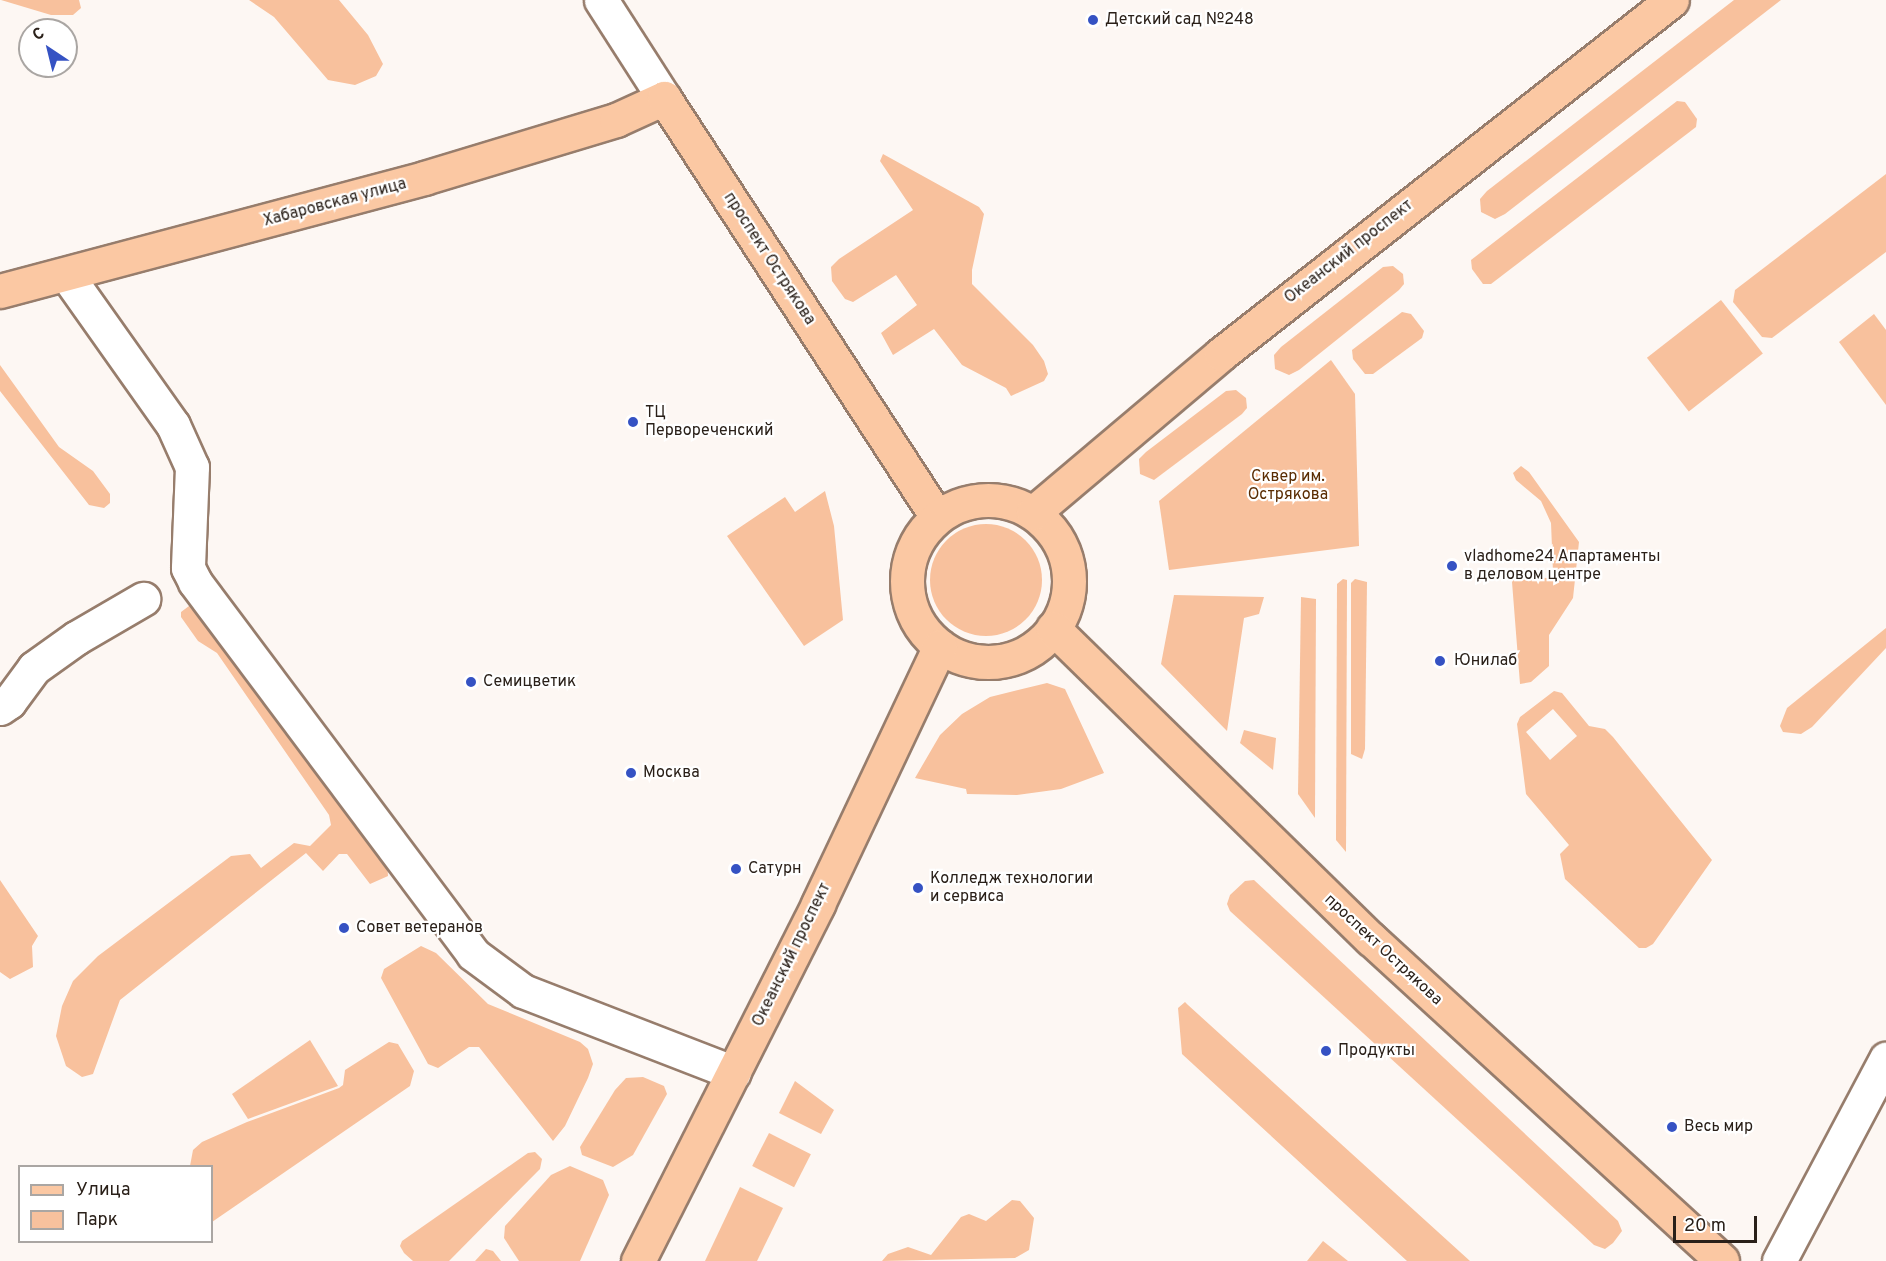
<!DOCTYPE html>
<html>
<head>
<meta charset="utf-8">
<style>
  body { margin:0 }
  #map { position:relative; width:1886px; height:1261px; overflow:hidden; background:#fdf7f3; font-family:Overpass,sans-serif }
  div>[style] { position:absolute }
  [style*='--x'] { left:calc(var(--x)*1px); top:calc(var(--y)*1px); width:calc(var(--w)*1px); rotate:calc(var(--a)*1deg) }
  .green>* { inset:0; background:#f8c19d; transform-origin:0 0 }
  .round { border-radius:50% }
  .roads { filter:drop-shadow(2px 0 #977d6c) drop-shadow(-2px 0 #977d6c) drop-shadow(0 2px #977d6c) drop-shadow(0 -2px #977d6c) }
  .minor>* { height:33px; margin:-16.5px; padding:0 16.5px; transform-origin:16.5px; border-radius:16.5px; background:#fff }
  .major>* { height:33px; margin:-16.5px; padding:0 16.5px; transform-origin:16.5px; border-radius:16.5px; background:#fbc8a3 }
  .major>.ring { margin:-16.5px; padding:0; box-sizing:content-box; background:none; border:33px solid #fbc8a3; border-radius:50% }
  .dots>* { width:16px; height:16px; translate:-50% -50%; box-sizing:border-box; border:3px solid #fff; border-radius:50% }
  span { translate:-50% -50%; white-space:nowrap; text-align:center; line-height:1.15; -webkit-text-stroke:4.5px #fff; paint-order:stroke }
  .poi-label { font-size:16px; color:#2a2019 }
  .left { translate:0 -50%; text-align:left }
  .street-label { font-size:16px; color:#2a2019 }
  .park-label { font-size:16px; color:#5a2c02 }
  .legend { position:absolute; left:18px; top:1165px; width:195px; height:78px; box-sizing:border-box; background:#fff; border:2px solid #aaa6a3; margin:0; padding:8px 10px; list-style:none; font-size:18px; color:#2a2019 }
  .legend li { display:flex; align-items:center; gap:12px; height:30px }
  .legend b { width:30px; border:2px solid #aaa6a3 }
  .north { position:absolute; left:18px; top:18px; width:60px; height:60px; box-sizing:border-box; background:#fff; border:2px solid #aaa6a3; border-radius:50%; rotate:325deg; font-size:16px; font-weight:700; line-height:24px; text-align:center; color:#2a2019 }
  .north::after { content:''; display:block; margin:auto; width:21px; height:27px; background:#3552c3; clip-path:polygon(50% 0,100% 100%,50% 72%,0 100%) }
  .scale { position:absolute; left:1673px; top:1216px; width:84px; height:27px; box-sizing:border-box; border:3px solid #2a2019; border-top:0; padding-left:8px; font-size:18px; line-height:21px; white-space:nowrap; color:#2a2019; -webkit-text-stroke:4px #fff; paint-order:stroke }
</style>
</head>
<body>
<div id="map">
  <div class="green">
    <i style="clip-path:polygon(1px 0,79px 0,81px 8px,73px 15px,51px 15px)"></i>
    <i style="clip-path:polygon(249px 0,339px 0,368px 35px,383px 64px,376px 76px,355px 85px,328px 80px,274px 17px)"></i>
    <i style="clip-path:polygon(1734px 0,1781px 0,1505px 214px,1495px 219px,1481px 212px,1480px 199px,1487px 191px)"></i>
    <i style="clip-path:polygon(1677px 101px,1685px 102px,1697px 119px,1696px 127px,1491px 284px,1483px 284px,1472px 269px,1471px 260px)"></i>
    <i style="clip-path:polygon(883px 154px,979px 207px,984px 214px,972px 270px,972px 284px,1033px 345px,1044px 361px,1048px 374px,1044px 381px,1011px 396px,1006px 388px,962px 365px,934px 329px,893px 355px,881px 333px,917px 305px,896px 275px,853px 302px,845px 299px,832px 281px,831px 267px,839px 259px,913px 210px,880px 161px)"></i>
    <i style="clip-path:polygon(1886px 174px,1886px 252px,1772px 338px,1762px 337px,1733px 302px,1735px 290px)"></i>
    <i style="clip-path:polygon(1393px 266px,1403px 274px,1404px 284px,1399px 290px,1299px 370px,1289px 375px,1275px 369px,1274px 355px,1281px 347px,1383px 267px)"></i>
    <i style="left:1721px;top:300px;width:68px;height:94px;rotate:52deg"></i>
    <i style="clip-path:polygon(1402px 312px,1411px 314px,1424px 331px,1422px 338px,1373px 374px,1365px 374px,1353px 359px,1352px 350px)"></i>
    <i style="clip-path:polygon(1874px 314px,1886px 330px,1886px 405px,1839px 342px)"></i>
    <i style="clip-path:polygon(1331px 360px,1355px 394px,1359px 546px,1169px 570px,1159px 501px)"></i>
    <i style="clip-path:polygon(0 365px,59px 447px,93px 471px,110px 494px,110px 503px,104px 508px,89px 505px,0 391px)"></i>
    <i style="clip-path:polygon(1236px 390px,1246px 398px,1247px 408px,1242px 414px,1154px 480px,1140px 474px,1139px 459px,1146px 452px,1226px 391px)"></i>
    <i style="clip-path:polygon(1521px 466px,1529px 472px,1579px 542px,1573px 598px,1549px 635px,1549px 666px,1531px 682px,1520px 684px,1512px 582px,1516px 577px,1548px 578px,1553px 572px,1551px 523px,1541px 501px,1516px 480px,1513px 473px)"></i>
    <i style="clip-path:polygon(825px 491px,834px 526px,843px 620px,804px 646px,727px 536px,785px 497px,795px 512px)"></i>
    <i class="round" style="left:930px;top:524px;width:112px;height:112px"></i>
    <i style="clip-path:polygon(1343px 579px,1347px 580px,1346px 852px,1336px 840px,1337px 584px)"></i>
    <i style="clip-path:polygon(1355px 579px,1367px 582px,1365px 749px,1362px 759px,1351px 754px,1351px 583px)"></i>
    <i style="clip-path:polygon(1174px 595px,1264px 597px,1259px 614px,1244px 618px,1227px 731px,1161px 664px)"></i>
    <i style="clip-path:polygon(1301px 597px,1316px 599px,1315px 818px,1298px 794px)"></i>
    <i style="clip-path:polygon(193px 603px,387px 860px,388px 876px,370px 884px,347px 854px,339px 854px,323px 871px,306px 853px,120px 1000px,93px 1074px,82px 1077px,66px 1066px,56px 1036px,62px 1006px,73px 981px,98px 956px,231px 856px,250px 854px,261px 868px,294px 843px,310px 846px,331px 825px,329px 815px,217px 653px,198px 641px,181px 617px,181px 612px)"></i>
    <i style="clip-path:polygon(1886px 628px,1886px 648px,1812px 727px,1801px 734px,1783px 732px,1780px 726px,1787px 708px)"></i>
    <i style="clip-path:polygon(1047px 683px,1065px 689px,1104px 773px,1061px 789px,1017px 795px,967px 794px,966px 789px,915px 778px,940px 735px,962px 714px,990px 697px)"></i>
    <i style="clip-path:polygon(evenodd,1554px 691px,1562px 693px,1589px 726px,1605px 729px,1613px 737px,1712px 860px,1653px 944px,1646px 948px,1639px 948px,1565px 879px,1560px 854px,1569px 845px,1526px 794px,1517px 724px,1520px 717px,1554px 691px,1553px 709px,1577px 736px,1550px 760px,1526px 732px,1553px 709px)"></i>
    <i style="clip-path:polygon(1244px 730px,1276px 738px,1273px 770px,1240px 743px)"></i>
    <i style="clip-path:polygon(0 880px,38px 936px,32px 946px,33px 967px,10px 979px,0 972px)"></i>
    <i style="clip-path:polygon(1254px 880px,1618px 1221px,1622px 1231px,1613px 1243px,1605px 1249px,1594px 1245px,1230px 911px,1227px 904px,1230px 895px,1245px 881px)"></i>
    <i style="clip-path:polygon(421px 946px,436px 953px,488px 1004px,580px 1042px,588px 1049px,593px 1064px,588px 1078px,565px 1126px,553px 1141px,479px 1047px,469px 1047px,438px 1068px,428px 1064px,381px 978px,384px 969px)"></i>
    <i style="clip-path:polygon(1185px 1002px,1188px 1005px,1470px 1261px,1407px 1261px,1182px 1054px,1178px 1008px)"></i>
    <i style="clip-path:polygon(310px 1040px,338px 1086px,248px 1119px,232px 1094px)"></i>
    <i style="clip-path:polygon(389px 1042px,398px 1044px,414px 1071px,410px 1086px,212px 1222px,212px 1166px,190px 1166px,193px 1150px,202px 1142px,247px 1122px,339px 1088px,343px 1085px,345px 1070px)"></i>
    <i style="clip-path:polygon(643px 1077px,664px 1086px,667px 1094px,633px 1155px,613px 1167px,582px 1155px,580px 1147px,615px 1090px,626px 1078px)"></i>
    <i style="clip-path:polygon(795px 1081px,834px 1110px,821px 1134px,779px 1113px)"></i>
    <i style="left:769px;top:1133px;width:47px;height:37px;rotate:27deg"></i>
    <i style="clip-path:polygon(535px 1152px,542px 1159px,540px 1169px,449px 1261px,413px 1261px,404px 1253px,400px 1246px,402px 1241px,528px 1153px)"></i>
    <i style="clip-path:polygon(570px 1166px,603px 1180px,609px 1195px,580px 1261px,519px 1261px,504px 1238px,505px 1226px,551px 1175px)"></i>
    <i style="clip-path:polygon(740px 1187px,783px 1208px,757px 1261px,705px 1261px)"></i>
    <i style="clip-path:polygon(1012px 1200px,1020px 1201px,1034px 1218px,1029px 1250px,1015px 1258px,882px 1261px,888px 1254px,908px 1247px,931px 1255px,961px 1217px,969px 1214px,986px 1221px)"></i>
    <i style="clip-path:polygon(1323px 1241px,1348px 1261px,1307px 1261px)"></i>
    <i style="clip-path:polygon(486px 1249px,493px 1251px,501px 1261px,475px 1261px)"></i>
  </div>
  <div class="roads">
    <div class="minor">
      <i style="--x:601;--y:0;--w:117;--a:57.3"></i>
      <i style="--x:66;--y:274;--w:185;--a:54.7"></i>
      <i style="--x:173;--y:425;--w:46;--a:65.7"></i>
      <i style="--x:192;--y:467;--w:101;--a:92.3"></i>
      <i style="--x:188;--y:568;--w:16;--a:63"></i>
      <i style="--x:195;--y:582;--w:464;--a:53.2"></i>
      <i style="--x:473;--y:954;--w:62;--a:36.5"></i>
      <i style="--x:523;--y:991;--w:226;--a:21.2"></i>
      <i style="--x:0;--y:708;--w:11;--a:-34"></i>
      <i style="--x:9;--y:702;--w:42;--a:-53.7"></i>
      <i style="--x:34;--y:668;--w:52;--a:-35.5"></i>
      <i style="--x:76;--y:638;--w:78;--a:-30.2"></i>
      <i style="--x:1779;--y:1261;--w:229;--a:-62.1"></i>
    </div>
    <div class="major">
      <i style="--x:0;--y:291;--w:439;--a:-14.9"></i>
      <i style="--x:424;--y:178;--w:201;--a:-16.8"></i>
      <i style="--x:616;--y:120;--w:53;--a:-24.6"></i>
      <i style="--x:664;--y:98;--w:500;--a:56.91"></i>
      <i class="ring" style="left:907px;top:500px;width:129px;height:129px"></i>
      <i style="--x:1033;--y:513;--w:246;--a:-40.2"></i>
      <i style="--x:1221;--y:354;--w:573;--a:-38.13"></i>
      <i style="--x:1053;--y:628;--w:445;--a:44.4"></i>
      <i style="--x:1371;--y:939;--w:476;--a:42.5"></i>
      <i style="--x:638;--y:1261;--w:400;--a:-63.2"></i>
      <i style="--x:818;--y:904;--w:285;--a:-64.7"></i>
    </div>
  </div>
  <div class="dots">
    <i style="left:1093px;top:20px;background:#3552c3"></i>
    <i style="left:633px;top:422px;background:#3552c3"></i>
    <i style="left:1452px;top:566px;background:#3552c3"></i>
    <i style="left:1440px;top:661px;background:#3552c3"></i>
    <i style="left:471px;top:682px;background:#3552c3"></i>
    <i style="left:631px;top:773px;background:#3552c3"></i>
    <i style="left:736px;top:869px;background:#3552c3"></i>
    <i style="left:918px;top:888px;background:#3552c3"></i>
    <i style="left:344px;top:928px;background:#3552c3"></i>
    <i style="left:1326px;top:1051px;background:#3552c3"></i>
    <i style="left:1672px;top:1127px;background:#3552c3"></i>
  </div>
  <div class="poi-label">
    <span class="left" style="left:1105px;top:20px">Детский сад №248</span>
    <span class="left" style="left:645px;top:422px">ТЦ<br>Первореченский</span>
    <span class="left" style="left:1464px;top:566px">vladhome24 Апартаменты<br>в деловом центре</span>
    <span class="left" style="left:1454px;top:661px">Юнилаб</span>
    <span class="left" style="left:483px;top:682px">Семицветик</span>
    <span class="left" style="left:643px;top:773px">Москва</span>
    <span class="left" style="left:748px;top:869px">Сатурн</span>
    <span class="left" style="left:930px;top:888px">Колледж технологии<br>и сервиса</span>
    <span class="left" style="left:356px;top:928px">Совет ветеранов</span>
    <span class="left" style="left:1338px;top:1051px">Продукты</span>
    <span class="left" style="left:1684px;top:1127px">Весь мир</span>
  </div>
  <div class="street-label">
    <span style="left:335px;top:203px;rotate:-15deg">Хабаровская улица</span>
    <span style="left:1349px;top:252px;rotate:-38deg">Океанский проспект</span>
    <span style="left:769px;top:259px;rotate:57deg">проспект Острякова</span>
    <span style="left:1383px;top:950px;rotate:43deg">проспект Острякова</span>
    <span style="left:792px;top:955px;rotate:-64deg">Океанский проспект</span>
  </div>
  <div class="park-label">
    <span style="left:1288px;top:486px">Сквер им.<br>Острякова</span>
  </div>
  <ul class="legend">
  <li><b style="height:8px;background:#fbc8a3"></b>Улица</li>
  <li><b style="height:16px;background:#f8c19d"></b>Парк</li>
  </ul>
  <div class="north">С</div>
  <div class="scale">20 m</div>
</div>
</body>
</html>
